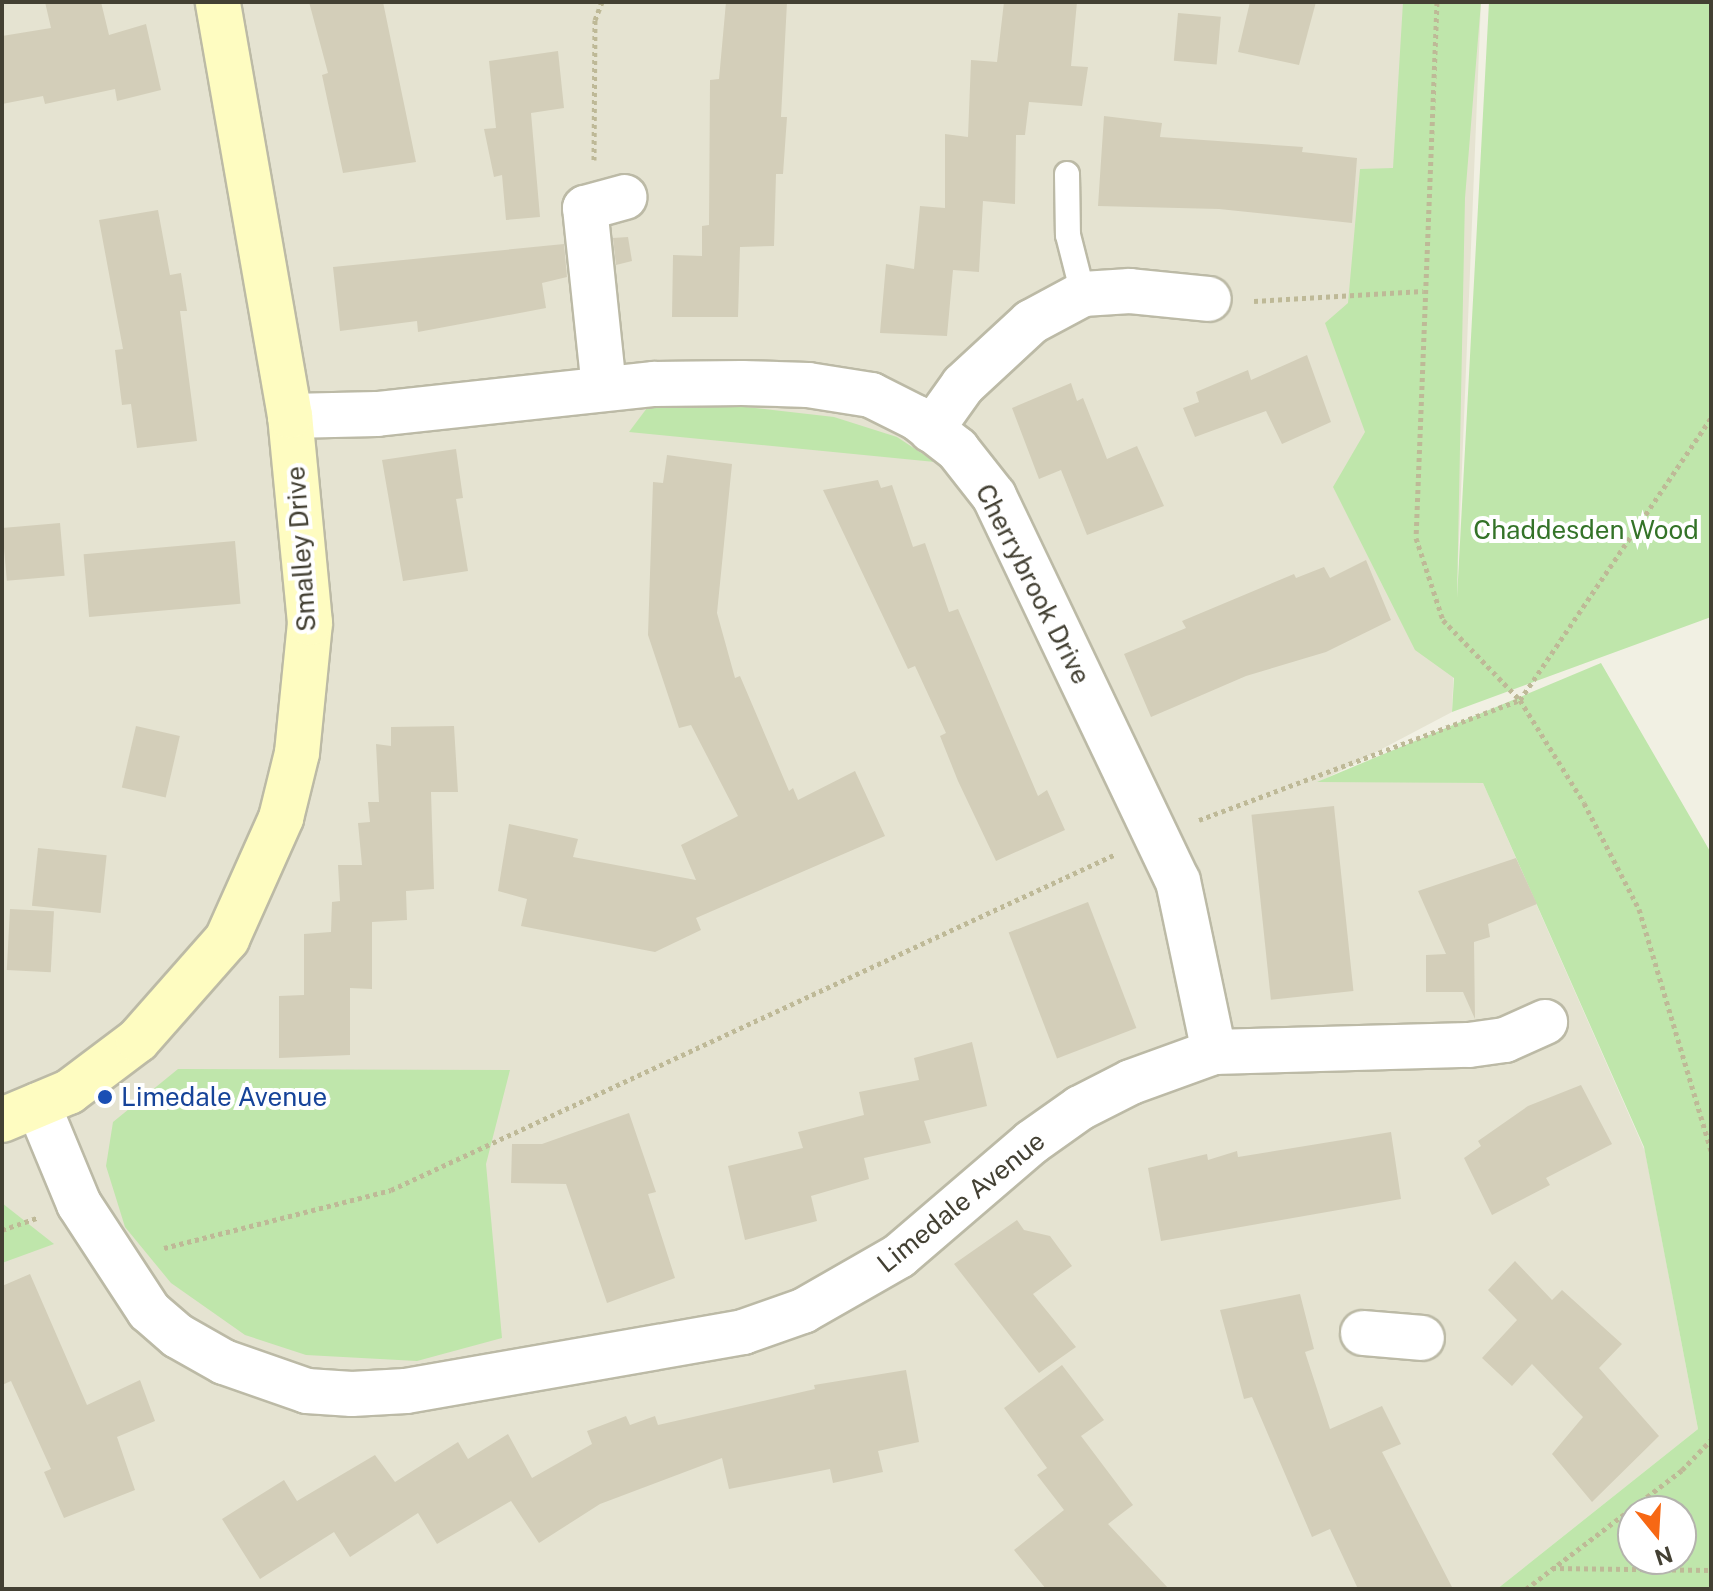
<!DOCTYPE html>
<html>
<head>
<meta charset="utf-8">
<style>
  body { margin:0 }
  #map { position:relative; width:1713px; height:1591px; overflow:hidden; background:#f1f0e3; font-family:"Public Sans",sans-serif }
  div>[style] { position:absolute }
  [style*='--x'] { left:calc(var(--x)*1px); top:calc(var(--y)*1px); width:calc(var(--w)*1px); rotate:calc(var(--a)*1deg) }
  .residential>* { inset:0; background:#e5e3d1 }
  .green>* { inset:0; background:#bfe6ab }
  .building>* { inset:0; background:#d3ceb9; transform-origin:0 0 }
  .path>* { height:5px; margin-top:-2.5px; transform-origin:0; background:repeating-linear-gradient(90deg,#beb997 0 4px,transparent 0 8px) }
  .roads { filter:drop-shadow(2px 0 #bcbaa6) drop-shadow(-2px 0 #bcbaa6) drop-shadow(0 2px #bcbaa6) drop-shadow(0 -2px #bcbaa6) }
  .lane>* { height:24px; margin:-12px; padding:0 12px; transform-origin:12px; border-radius:12px; background:#fff }
  .street>* { height:44px; margin:-22px; padding:0 22px; transform-origin:22px; border-radius:22px; background:#fff }
  .secondary>* { height:44px; margin:-22px; padding:0 22px; transform-origin:22px; border-radius:22px; background:#fefcc1 }
  .dots>* { width:22px; height:22px; translate:-50% -50%; box-sizing:border-box; border:4px solid #fff; border-radius:50% }
  span { translate:-50% -50%; white-space:nowrap; text-align:center; line-height:1.15; -webkit-text-stroke:8px #fff; paint-order:stroke }
  .park-label { font-size:26px; color:#347328 }
  .street-label { font-size:26px; color:#434033 }
  .transit-label { font-size:26px; color:#164399 }
  .left { translate:0 -50%; text-align:left }
  .frame { position:absolute; inset:0; border:4px solid #434033; pointer-events:none }
  .north { position:absolute; left:1617px; top:1495px; width:80px; height:80px; box-sizing:border-box; background:#fff; border:2px solid #b4b3ad; border-radius:50%; rotate:162deg; font-size:22px; font-weight:700; line-height:32px; text-align:center; color:#434033 }
  .north::after { content:''; display:block; margin:auto; width:28px; height:36px; background:#f76814; clip-path:polygon(50% 0,100% 100%,50% 72%,0 100%) }
</style>
</head>
<body>
<div id="map">
  <div class="residential">
    <i style="clip-path:polygon(2px 2px,1481px 2px,1452px 712px,1323px 780px,1483px 783px,1645px 1151px,1698px 1429px,1497px 1589px,2px 1589px)"></i>
  </div>
  <div class="green">
    <i style="clip-path:polygon(1403px 2px,1481px 2px,1465px 198px,1457px 598px,1489px 2px,1711px 2px,1711px 617px,1452px 712px,1454px 678px,1415px 650px,1333px 487px,1365px 432px,1325px 323px,1348px 303px,1360px 169px,1393px 168px)"></i>
    <i style="clip-path:polygon(710px 403px,834px 417px,897px 437px,935px 462px,629px 432px,647px 408px)"></i>
    <i style="clip-path:polygon(evenodd,1601px 663px,1711px 853px,1711px 1589px,1497px 1589px,1698px 1429px,1644px 1147px,1483px 783px,1317px 782px,1601px 663px,1633px 1511px,1681px 1511px,1681px 1559px,1633px 1559px,1633px 1511px)"></i>
    <i style="clip-path:polygon(178px 1069px,510px 1070px,486px 1164px,502px 1338px,417px 1361px,306px 1355px,245px 1335px,171px 1283px,125px 1227px,106px 1166px,113px 1122px)"></i>
    <i style="clip-path:polygon(2px 1203px,54px 1244px,2px 1263px)"></i>
  </div>
  <div class="building">
    <i style="clip-path:polygon(45px 2px,101px 2px,109px 35px,146px 24px,161px 90px,117px 101px,115px 89px,45px 104px,43px 96px,2px 104px,2px 36px,51px 28px)"></i>
    <i style="clip-path:polygon(309px 2px,383px 2px,416px 162px,343px 173px,322px 75px,328px 73px)"></i>
    <i style="clip-path:polygon(726px 2px,787px 2px,781px 117px,787px 117px,783px 174px,776px 174px,774px 246px,740px 247px,738px 317px,672px 317px,673px 255px,702px 256px,702px 226px,709px 225px,710px 80px,719px 79px)"></i>
    <i style="clip-path:polygon(1004px 2px,1077px 2px,1071px 66px,1088px 67px,1082px 106px,1029px 102px,1025px 135px,1016px 135px,1015px 204px,983px 201px,979px 272px,953px 270px,947px 336px,880px 333px,886px 264px,914px 269px,920px 206px,945px 208px,945px 134px,968px 137px,971px 60px,997px 62px)"></i>
    <i style="clip-path:polygon(1250px 2px,1316px 2px,1299px 65px,1238px 52px)"></i>
    <i style="left:1178px;top:13px;width:43px;height:48px;rotate:5deg"></i>
    <i style="clip-path:polygon(558px 51px,564px 108px,531px 113px,540px 217px,506px 220px,502px 175px,494px 177px,484px 129px,496px 128px,489px 61px)"></i>
    <i style="clip-path:polygon(1104px 116px,1162px 123px,1160px 137px,1303px 147px,1302px 152px,1357px 158px,1352px 223px,1219px 209px,1098px 206px)"></i>
    <i style="clip-path:polygon(158px 210px,170px 275px,181px 273px,187px 311px,180px 311px,197px 441px,137px 448px,131px 404px,122px 405px,115px 350px,123px 349px,99px 220px)"></i>
    <i style="clip-path:polygon(628px 237px,632px 261px,616px 265px,613px 238px)"></i>
    <i style="clip-path:polygon(564px 244px,567px 277px,542px 283px,546px 308px,418px 332px,417px 321px,340px 331px,333px 267px)"></i>
    <i style="clip-path:polygon(1307px 355px,1331px 422px,1282px 444px,1266px 411px,1195px 437px,1183px 408px,1199px 402px,1196px 392px,1248px 370px,1251px 380px)"></i>
    <i style="clip-path:polygon(1071px 383px,1077px 401px,1083px 398px,1107px 459px,1137px 446px,1164px 506px,1087px 535px,1061px 470px,1039px 479px,1012px 408px)"></i>
    <i style="clip-path:polygon(456px 449px,463px 498px,456px 499px,468px 571px,403px 581px,382px 460px)"></i>
    <i style="clip-path:polygon(667px 455px,732px 464px,717px 613px,735px 678px,740px 676px,789px 791px,793px 788px,798px 800px,855px 771px,885px 836px,696px 918px,701px 930px,655px 952px,521px 926px,527px 899px,498px 891px,509px 824px,578px 839px,573px 857px,696px 880px,681px 845px,738px 816px,691px 725px,679px 728px,648px 635px,653px 482px,663px 483px)"></i>
    <i style="clip-path:polygon(878px 480px,881px 488px,892px 485px,913px 547px,925px 543px,949px 612px,958px 609px,1038px 796px,1047px 790px,1065px 830px,996px 861px,958px 781px,940px 736px,946px 733px,915px 666px,908px 669px,823px 490px)"></i>
    <i style="left:60px;top:523px;width:53px;height:58px;rotate:85deg"></i>
    <i style="left:235px;top:541px;width:63px;height:152px;rotate:85deg"></i>
    <i style="clip-path:polygon(1366px 560px,1391px 620px,1326px 652px,1246px 676px,1151px 717px,1124px 654px,1186px 628px,1182px 621px,1294px 574px,1296px 578px,1324px 567px,1330px 578px)"></i>
    <i style="left:136px;top:726px;width:45px;height:63px;rotate:13deg"></i>
    <i style="clip-path:polygon(454px 726px,458px 792px,431px 792px,434px 889px,406px 891px,407px 920px,372px 922px,372px 989px,350px 988px,350px 1055px,279px 1058px,279px 996px,304px 995px,304px 934px,331px 932px,332px 902px,340px 901px,338px 865px,362px 865px,358px 823px,370px 822px,368px 802px,379px 802px,376px 744px,391px 746px,391px 727px)"></i>
    <i style="left:1334px;top:806px;width:186px;height:83px;rotate:84deg"></i>
    <i style="left:38px;top:848px;width:69px;height:58px;rotate:6deg"></i>
    <i style="clip-path:polygon(1516px 858px,1537px 904px,1488px 924px,1490px 937px,1474px 942px,1475px 1019px,1463px 992px,1426px 992px,1426px 955px,1446px 954px,1418px 891px)"></i>
    <i style="left:1088px;top:902px;width:135px;height:85px;rotate:69deg"></i>
    <i style="left:10px;top:909px;width:44px;height:61px;rotate:3deg"></i>
    <i style="clip-path:polygon(972px 1042px,987px 1106px,924px 1121px,931px 1143px,864px 1158px,869px 1179px,811px 1196px,817px 1221px,745px 1240px,728px 1166px,803px 1148px,798px 1132px,864px 1115px,859px 1092px,919px 1080px,914px 1058px)"></i>
    <i style="clip-path:polygon(1581px 1085px,1612px 1144px,1546px 1178px,1550px 1185px,1492px 1215px,1464px 1158px,1481px 1146px,1478px 1141px,1528px 1106px)"></i>
    <i style="clip-path:polygon(629px 1113px,656px 1192px,648px 1194px,675px 1278px,607px 1303px,566px 1184px,511px 1183px,512px 1144px,542px 1144px)"></i>
    <i style="clip-path:polygon(1391px 1132px,1401px 1199px,1161px 1241px,1148px 1168px,1207px 1154px,1208px 1160px,1237px 1151px,1238px 1157px)"></i>
    <i style="clip-path:polygon(1017px 1220px,1024px 1230px,1050px 1236px,1072px 1266px,1033px 1294px,1076px 1347px,1039px 1373px,954px 1264px)"></i>
    <i style="clip-path:polygon(1515px 1261px,1552px 1300px,1562px 1290px,1622px 1344px,1599px 1368px,1659px 1436px,1592px 1502px,1552px 1454px,1583px 1417px,1532px 1364px,1512px 1386px,1482px 1358px,1517px 1320px,1488px 1290px)"></i>
    <i style="clip-path:polygon(30px 1274px,87px 1405px,140px 1380px,155px 1421px,117px 1437px,135px 1490px,64px 1518px,44px 1472px,51px 1469px,11px 1381px,2px 1385px,2px 1286px)"></i>
    <i style="clip-path:polygon(1300px 1294px,1314px 1349px,1305px 1352px,1330px 1429px,1382px 1406px,1401px 1444px,1382px 1452px,1453px 1589px,1358px 1589px,1330px 1529px,1312px 1537px,1252px 1397px,1244px 1399px,1220px 1310px)"></i>
    <i style="clip-path:polygon(1062px 1365px,1104px 1420px,1081px 1436px,1133px 1505px,1108px 1524px,1169px 1589px,1046px 1589px,1014px 1550px,1064px 1510px,1037px 1475px,1047px 1468px,1004px 1408px)"></i>
    <i style="clip-path:polygon(906px 1370px,919px 1442px,878px 1451px,883px 1472px,833px 1483px,830px 1469px,729px 1489px,722px 1458px,600px 1504px,539px 1543px,511px 1501px,437px 1544px,418px 1513px,350px 1557px,334px 1532px,260px 1579px,222px 1519px,284px 1480px,297px 1501px,375px 1455px,395px 1482px,458px 1442px,468px 1459px,508px 1434px,532px 1478px,592px 1444px,587px 1431px,626px 1416px,630px 1425px,655px 1416px,658px 1425px,815px 1389px,814px 1385px)"></i>
  </div>
  <div class="path">
    <i style="--x:1437;--y:2;--w:536;--a:92.24"></i>
    <i style="--x:1416;--y:538;--w:86;--a:71.8"></i>
    <i style="--x:1443;--y:620;--w:111;--a:46.1"></i>
    <i style="--x:1520;--y:700;--w:121;--a:58.1"></i>
    <i style="--x:1584;--y:803;--w:119;--a:62.6"></i>
    <i style="--x:1639;--y:909;--w:252;--a:73.4"></i>
    <i style="--x:594;--y:160;--w:140;--a:-89.6"></i>
    <i style="--x:595;--y:20;--w:19;--a:-69"></i>
    <i style="--x:1254;--y:301;--w:169;--a:-3.4"></i>
    <i style="--x:1199;--y:820;--w:343;--a:-20.5"></i>
    <i style="--x:1520;--y:700;--w:341;--a:-55.9"></i>
    <i style="--x:2;--y:1230;--w:37;--a:-19"></i>
    <i style="--x:164;--y:1248;--w:234;--a:-14.3"></i>
    <i style="--x:391;--y:1190;--w:799;--a:-24.87"></i>
    <i style="--x:1552;--y:1568;--w:159;--a:0.7"></i>
    <i style="--x:1526;--y:1589;--w:196;--a:-37.3"></i>
    <i style="--x:1682;--y:1470;--w:42;--a:-46"></i>
  </div>
  <div class="roads">
    <div class="lane">
      <i style="--x:1067;--y:174;--w:61;--a:89.1"></i>
      <i style="--x:1068;--y:235;--w:61;--a:75.7"></i>
    </div>
    <div class="street">
      <i style="--x:604;--y:388;--w:181;--a:-96"></i>
      <i style="--x:585;--y:208;--w:41;--a:-15.4"></i>
      <i style="--x:290;--y:416;--w:87;--a:-1.3"></i>
      <i style="--x:377;--y:414;--w:279;--a:-6.2"></i>
      <i style="--x:654;--y:384;--w:88;--a:-0.7"></i>
      <i style="--x:742;--y:383;--w:66;--a:1.7"></i>
      <i style="--x:808;--y:385;--w:64;--a:9"></i>
      <i style="--x:871;--y:395;--w:51;--a:26.6"></i>
      <i style="--x:917;--y:418;--w:51;--a:37.8"></i>
      <i style="--x:957;--y:449;--w:60;--a:51.8"></i>
      <i style="--x:994;--y:496;--w:427;--a:64.5"></i>
      <i style="--x:1178;--y:881;--w:175;--a:78.1"></i>
      <i style="--x:931;--y:430;--w:55;--a:-54.6"></i>
      <i style="--x:963;--y:385;--w:93;--a:-42.8"></i>
      <i style="--x:1031;--y:322;--w:59;--a:-28.3"></i>
      <i style="--x:1083;--y:294;--w:47;--a:-3.7"></i>
      <i style="--x:1130;--y:291;--w:79;--a:5.8"></i>
      <i style="--x:38;--y:1105;--w:107;--a:67.5"></i>
      <i style="--x:79;--y:1204;--w:128;--a:56.8"></i>
      <i style="--x:149;--y:1311;--w:38;--a:41"></i>
      <i style="--x:178;--y:1336;--w:53;--a:29.5"></i>
      <i style="--x:224;--y:1362;--w:88;--a:19.3"></i>
      <i style="--x:307;--y:1391;--w:45;--a:3.8"></i>
      <i style="--x:352;--y:1394;--w:54;--a:-3.2"></i>
      <i style="--x:406;--y:1391;--w:342;--a:-9.9"></i>
      <i style="--x:743;--y:1332;--w:64;--a:-19.3"></i>
      <i style="--x:803;--y:1311;--w:111;--a:-29.8"></i>
      <i style="--x:899;--y:1256;--w:175;--a:-40.6"></i>
      <i style="--x:1032;--y:1142;--w:59;--a:-35.3"></i>
      <i style="--x:1080;--y:1108;--w:57;--a:-27"></i>
      <i style="--x:1131;--y:1082;--w:88;--a:-19.9"></i>
      <i style="--x:1214;--y:1052;--w:255;--a:-1.6"></i>
      <i style="--x:1469;--y:1045;--w:36;--a:-8"></i>
      <i style="--x:1505;--y:1040;--w:44;--a:-24.2"></i>
      <i style="--x:1363;--y:1333;--w:59;--a:4.8"></i>
    </div>
    <div class="secondary">
      <i style="--x:2;--y:1120;--w:73;--a:-22.7"></i>
      <i style="--x:69;--y:1092;--w:86;--a:-37"></i>
      <i style="--x:138;--y:1040;--w:135;--a:-48.6"></i>
      <i style="--x:227;--y:939;--w:133;--a:-65.9"></i>
      <i style="--x:281;--y:818;--w:67;--a:-76.2"></i>
      <i style="--x:297;--y:753;--w:131;--a:-84.3"></i>
      <i style="--x:310;--y:623;--w:208;--a:-95.5"></i>
      <i style="--x:290;--y:416;--w:420;--a:-99.9"></i>
    </div>
  </div>
  <div class="dots">
    <i style="left:105px;top:1097px;background:#1a4fb4"></i>
  </div>
  <div class="park-label">
    <span style="left:1586px;top:530px">Chaddesden Wood</span>
  </div>
  <div class="street-label">
    <span style="left:301px;top:549px;rotate:-94deg">Smalley Drive</span>
    <span style="left:1033px;top:584px;rotate:63deg">Cherrybrook Drive</span>
    <span style="left:961px;top:1202px;rotate:-39deg">Limedale Avenue</span>
  </div>
  <div class="transit-label">
    <span class="left" style="left:121px;top:1097px">Limedale Avenue</span>
  </div>
  <div class="frame"></div>
  <div class="north">N</div>
</div>
</body>
</html>
